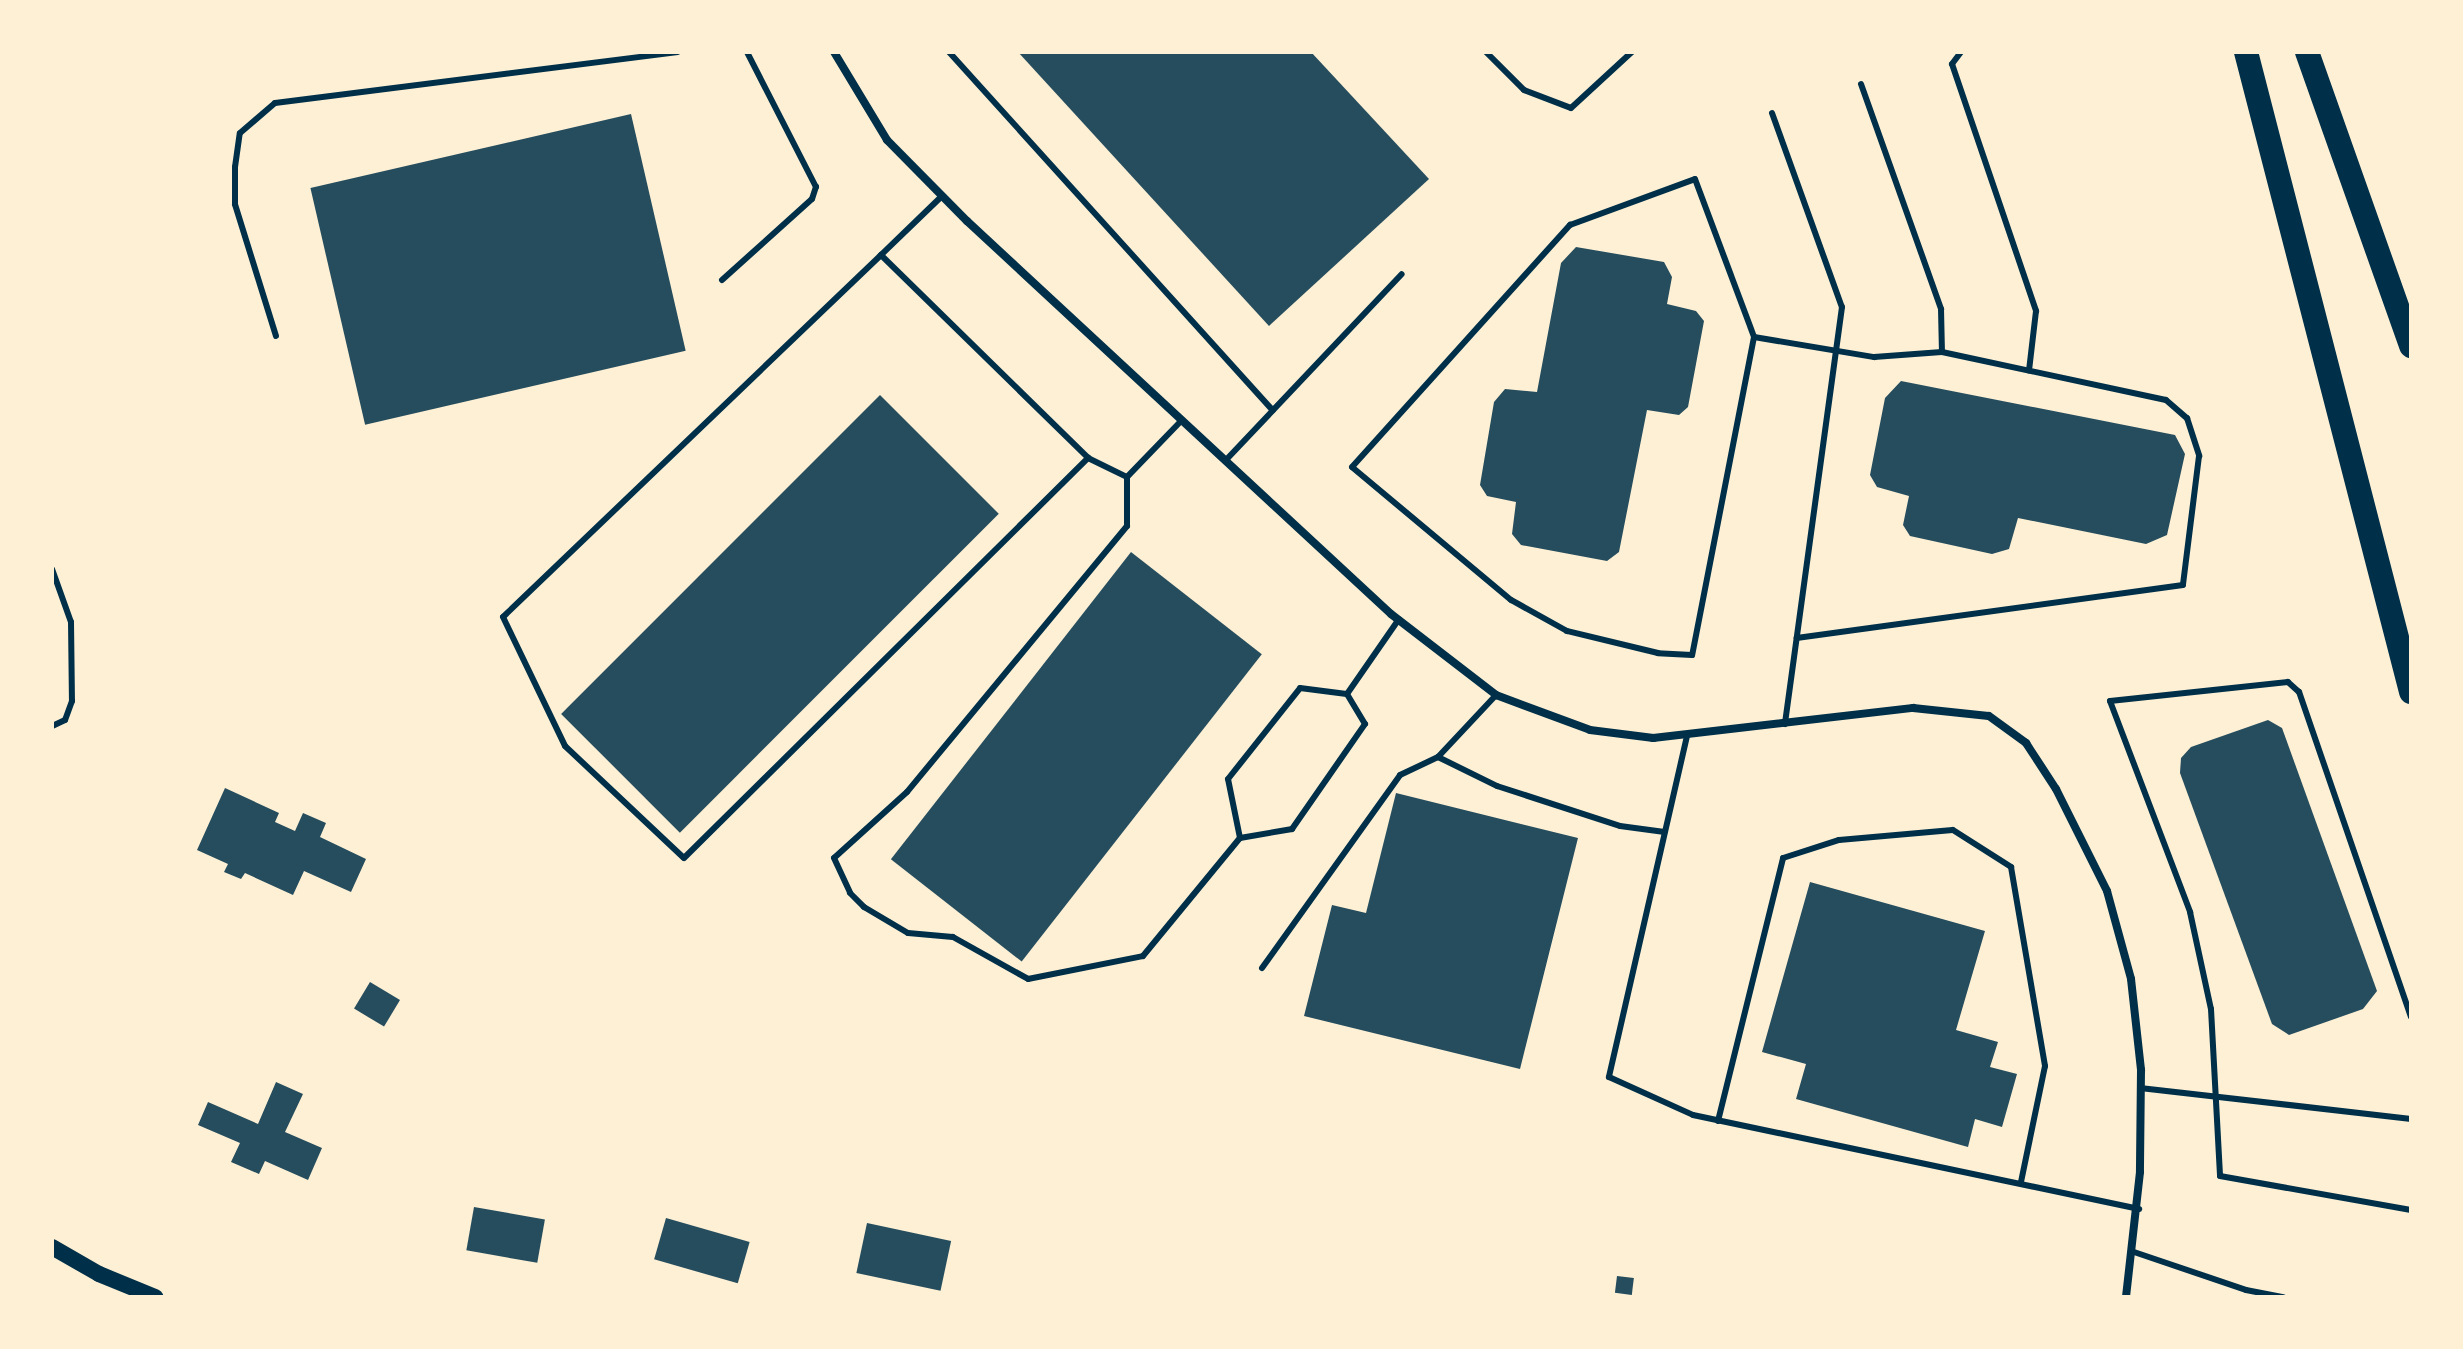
<!DOCTYPE html>
<html>
<head>
<meta charset="utf-8">
<style>
  body { margin:0 }
  #map { position:relative; width:2463px; height:1349px; overflow:hidden; background:#fdf0d5; font-family:Inter,sans-serif }
  div>[style] { position:absolute }
  [style*='--x'] { left:calc(var(--x)*1px); top:calc(var(--y)*1px); width:calc(var(--w)*1px); rotate:calc(var(--a)*1deg) }
  .building>* { inset:0; background:#264d5e; transform-origin:0 0 }
  .service>* { height:6px; margin:-3px; padding:0 3px; transform-origin:3px; border-radius:3px; background:#003049 }
  .minor>* { height:8px; margin:-4px; padding:0 4px; transform-origin:4px; border-radius:4px; background:#003049 }
  .secondary>* { height:16px; margin:-8px; padding:0 8px; transform-origin:8px; border-radius:8px; background:#003049 }
  .motorway>* { height:24px; margin:-12px; padding:0 12px; transform-origin:12px; border-radius:12px; background:#003049 }
  span { translate:-50% -50%; white-space:nowrap; text-align:center; line-height:1.15; -webkit-text-stroke:6px #fdf0d5; paint-order:stroke }
  .frame { position:absolute; inset:0; border:54px solid #fdf0d5; pointer-events:none }
</style>
</head>
<body>
<div id="map">
  <div class="building">
    <i style="clip-path:polygon(1018px 52px,1311px 52px,1429px 179px,1269px 326px)"></i>
    <i style="left:631px;top:114px;width:243px;height:329px;rotate:77deg"></i>
    <i style="clip-path:polygon(1576px 247px,1664px 262px,1672px 277px,1667px 304px,1696px 311px,1704px 321px,1688px 407px,1679px 415px,1647px 410px,1619px 552px,1607px 561px,1521px 545px,1512px 534px,1516px 502px,1487px 496px,1480px 485px,1494px 402px,1505px 389px,1537px 392px,1561px 263px)"></i>
    <i style="clip-path:polygon(1901px 381px,2175px 435px,2185px 454px,2167px 535px,2146px 544px,2018px 518px,2009px 549px,1992px 554px,1910px 536px,1903px 525px,1909px 496px,1877px 487px,1870px 475px,1885px 398px)"></i>
    <i style="left:880px;top:395px;width:168px;height:451px;rotate:45deg"></i>
    <i style="left:1131px;top:552px;width:166px;height:390px;rotate:38deg"></i>
    <i style="clip-path:polygon(2268px 720px,2282px 728px,2377px 991px,2363px 1009px,2289px 1035px,2272px 1024px,2180px 773px,2181px 758px,2191px 747px)"></i>
    <i style="clip-path:polygon(225px 788px,279px 813px,275px 822px,295px 831px,303px 813px,326px 823px,320px 837px,366px 859px,351px 892px,304px 871px,293px 895px,245px 873px,241px 879px,224px 872px,228px 864px,197px 850px)"></i>
    <i style="clip-path:polygon(1396px 793px,1578px 838px,1520px 1069px,1304px 1016px,1332px 905px,1366px 913px)"></i>
    <i style="clip-path:polygon(1810px 882px,1985px 931px,1956px 1030px,1998px 1042px,1990px 1067px,2017px 1074px,2002px 1127px,1975px 1119px,1968px 1147px,1796px 1099px,1806px 1064px,1762px 1052px)"></i>
    <i style="left:370px;top:982px;width:35px;height:31px;rotate:31deg"></i>
    <i style="clip-path:polygon(276px 1082px,303px 1094px,285px 1132px,322px 1148px,308px 1180px,265px 1161px,259px 1174px,231px 1162px,240px 1143px,198px 1125px,208px 1102px,258px 1124px)"></i>
    <i style="left:474px;top:1207px;width:72px;height:44px;rotate:10deg"></i>
    <i style="left:666px;top:1218px;width:87px;height:43px;rotate:16deg"></i>
    <i style="left:867px;top:1223px;width:86px;height:51px;rotate:12deg"></i>
    <i style="left:1617px;top:1276px;width:17px;height:17px;rotate:7deg"></i>
  </div>
  <div class="service">
    <i style="--x:949;--y:52;--w:483;--a:47.9"></i>
    <i style="--x:1486;--y:52;--w:54;--a:45"></i>
    <i style="--x:1524;--y:90;--w:50;--a:21"></i>
    <i style="--x:1571;--y:108;--w:83;--a:-42.6"></i>
    <i style="--x:1961;--y:52;--w:15;--a:127"></i>
    <i style="--x:1952;--y:64;--w:261;--a:71.2"></i>
    <i style="--x:2036;--y:311;--w:60;--a:96.7"></i>
    <i style="--x:1861;--y:84;--w:239;--a:70.4"></i>
    <i style="--x:1941;--y:309;--w:43;--a:88.7"></i>
    <i style="--x:1772;--y:113;--w:206;--a:70.2"></i>
    <i style="--x:1842;--y:307;--w:421;--a:97.8"></i>
    <i style="--x:1695;--y:179;--w:169;--a:69.5"></i>
    <i style="--x:1754;--y:337;--w:324;--a:101"></i>
    <i style="--x:1692;--y:655;--w:34;--a:-177"></i>
    <i style="--x:1658;--y:653;--w:94;--a:-166.4"></i>
    <i style="--x:1567;--y:631;--w:64;--a:-151"></i>
    <i style="--x:1511;--y:600;--w:207;--a:-140.1"></i>
    <i style="--x:1352;--y:467;--w:326;--a:-48"></i>
    <i style="--x:1570;--y:225;--w:133;--a:-20.2"></i>
    <i style="--x:942;--y:196;--w:85;--a:136"></i>
    <i style="--x:881;--y:255;--w:290;--a:44.4"></i>
    <i style="--x:1088;--y:458;--w:43;--a:26"></i>
    <i style="--x:881;--y:255;--w:523;--a:136.24"></i>
    <i style="--x:503;--y:617;--w:143;--a:64.3"></i>
    <i style="--x:565;--y:746;--w:163;--a:43.3"></i>
    <i style="--x:684;--y:858;--w:569;--a:-44.71"></i>
    <i style="--x:722;--y:280;--w:121;--a:-42"></i>
    <i style="--x:812;--y:199;--w:13;--a:-72"></i>
    <i style="--x:816;--y:187;--w:152;--a:-117.1"></i>
    <i style="--x:276;--y:336;--w:138;--a:-107.3"></i>
    <i style="--x:235;--y:204;--w:37;--a:-90"></i>
    <i style="--x:235;--y:167;--w:34;--a:-82"></i>
    <i style="--x:240;--y:133;--w:46;--a:-40.6"></i>
    <i style="--x:275;--y:103;--w:406;--a:-7.2"></i>
    <i style="--x:1754;--y:337;--w:122;--a:9.5"></i>
    <i style="--x:1874;--y:357;--w:68;--a:-4.2"></i>
    <i style="--x:1942;--y:352;--w:229;--a:12.1"></i>
    <i style="--x:2166;--y:400;--w:28;--a:41"></i>
    <i style="--x:2187;--y:418;--w:40;--a:72"></i>
    <i style="--x:2199;--y:456;--w:130;--a:97.1"></i>
    <i style="--x:2183;--y:585;--w:390;--a:172.2"></i>
    <i style="--x:1182;--y:420;--w:79;--a:134"></i>
    <i style="--x:1127;--y:477;--w:49;--a:90"></i>
    <i style="--x:1127;--y:526;--w:345;--a:129.6"></i>
    <i style="--x:907;--y:792;--w:98;--a:137.9"></i>
    <i style="--x:834;--y:858;--w:38;--a:65"></i>
    <i style="--x:850;--y:893;--w:20;--a:45"></i>
    <i style="--x:864;--y:907;--w:51;--a:30.6"></i>
    <i style="--x:908;--y:933;--w:45;--a:5.1"></i>
    <i style="--x:953;--y:937;--w:86;--a:29.2"></i>
    <i style="--x:1028;--y:979;--w:117;--a:-11.3"></i>
    <i style="--x:1143;--y:956;--w:153;--a:-50.6"></i>
    <i style="--x:1240;--y:838;--w:53;--a:-9.8"></i>
    <i style="--x:1292;--y:829;--w:128;--a:-55.2"></i>
    <i style="--x:1365;--y:724;--w:35;--a:-121"></i>
    <i style="--x:1347;--y:694;--w:91;--a:-55.3"></i>
    <i style="--x:1225;--y:461;--w:257;--a:-46.6"></i>
    <i style="--x:52;--y:569;--w:56;--a:70.3"></i>
    <i style="--x:71;--y:622;--w:79;--a:89.3"></i>
    <i style="--x:72;--y:701;--w:20;--a:110"></i>
    <i style="--x:65;--y:720;--w:14;--a:155"></i>
    <i style="--x:1687;--y:736;--w:350;--a:102.9"></i>
    <i style="--x:1609;--y:1077;--w:92;--a:24.3"></i>
    <i style="--x:1693;--y:1115;--w:456;--a:11.9"></i>
    <i style="--x:1438;--y:757;--w:66;--a:26.2"></i>
    <i style="--x:1497;--y:786;--w:129;--a:18"></i>
    <i style="--x:1620;--y:826;--w:45;--a:7.6"></i>
    <i style="--x:1240;--y:838;--w:60;--a:-101.5"></i>
    <i style="--x:1228;--y:779;--w:116;--a:-51.6"></i>
    <i style="--x:1300;--y:688;--w:47;--a:7.3"></i>
    <i style="--x:1262;--y:968;--w:237;--a:-54.4"></i>
    <i style="--x:1400;--y:775;--w:42;--a:-25.3"></i>
    <i style="--x:1438;--y:757;--w:85;--a:-46.9"></i>
    <i style="--x:2411;--y:1017;--w:344;--a:-109"></i>
    <i style="--x:2299;--y:692;--w:15;--a:-138"></i>
    <i style="--x:2288;--y:682;--w:179;--a:173.9"></i>
    <i style="--x:2110;--y:701;--w:226;--a:69.2"></i>
    <i style="--x:2190;--y:912;--w:99;--a:77.8"></i>
    <i style="--x:2211;--y:1009;--w:167;--a:86.9"></i>
    <i style="--x:2220;--y:1176;--w:194;--a:10.1"></i>
    <i style="--x:2140;--y:1088;--w:273;--a:6.5"></i>
    <i style="--x:1718;--y:1121;--w:271;--a:-76.1"></i>
    <i style="--x:1783;--y:858;--w:59;--a:-17.8"></i>
    <i style="--x:1839;--y:840;--w:114;--a:-5"></i>
    <i style="--x:1953;--y:830;--w:69;--a:32.5"></i>
    <i style="--x:2011;--y:867;--w:202;--a:80.3"></i>
    <i style="--x:2045;--y:1066;--w:118;--a:101.7"></i>
    <i style="--x:2134;--y:1252;--w:118;--a:18.7"></i>
    <i style="--x:2246;--y:1290;--w:38;--a:11"></i>
  </div>
  <div class="minor">
    <i style="--x:834;--y:52;--w:103;--a:58.9"></i>
    <i style="--x:887;--y:140;--w:114;--a:45.4"></i>
    <i style="--x:967;--y:221;--w:578;--a:42.83"></i>
    <i style="--x:1391;--y:614;--w:133;--a:37.6"></i>
    <i style="--x:1496;--y:695;--w:100;--a:20.4"></i>
    <i style="--x:1590;--y:730;--w:64;--a:7.2"></i>
    <i style="--x:1653;--y:738;--w:262;--a:-6.6"></i>
    <i style="--x:1913;--y:708;--w:76;--a:6"></i>
    <i style="--x:1989;--y:716;--w:46;--a:36.1"></i>
    <i style="--x:2026;--y:743;--w:55;--a:56.9"></i>
    <i style="--x:2056;--y:789;--w:114;--a:63.4"></i>
    <i style="--x:2107;--y:891;--w:91;--a:74.7"></i>
    <i style="--x:2131;--y:979;--w:92;--a:83.7"></i>
    <i style="--x:2141;--y:1070;--w:102;--a:90.6"></i>
    <i style="--x:2140;--y:1172;--w:126;--a:96.4"></i>
  </div>
  <div class="secondary">
    <i style="--x:52;--y:1247;--w:54;--a:29.9"></i>
    <i style="--x:99;--y:1274;--w:61;--a:22.3"></i>
  </div>
  <div class="motorway">
    <i style="--x:2246;--y:52;--w:661;--a:75.54"></i>
    <i style="--x:2307;--y:52;--w:312;--a:70.5"></i>
  </div>
  <div class="frame"></div>
</div>
</body>
</html>
